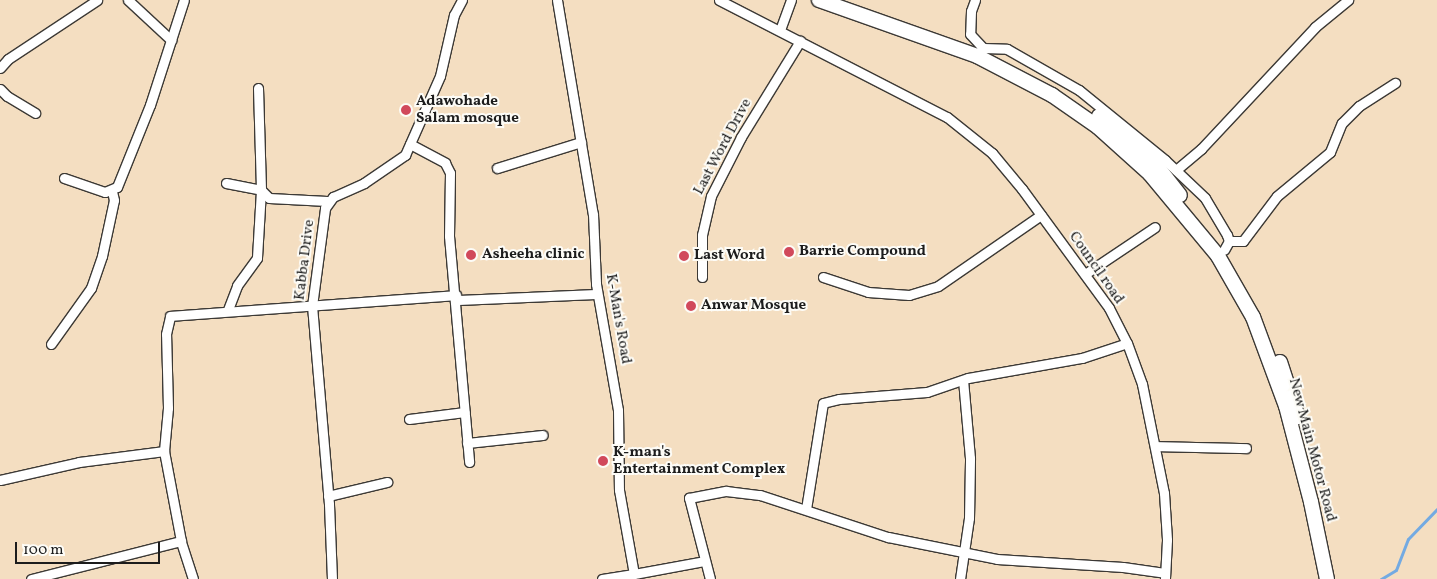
<!DOCTYPE html>
<html>
<head>
<meta charset="utf-8">
<style>
  body { margin:0 }
  #map { position:relative; width:1437px; height:579px; overflow:hidden; background:#f4dec1; font-family:Vollkorn,serif }
  div>[style] { position:absolute }
  [style*='--x'] { left:calc(var(--x)*1px); top:calc(var(--y)*1px); width:calc(var(--w)*1px); rotate:calc(var(--a)*1deg) }
  .stream>* { height:3px; margin:-1.5px; padding:0 1.5px; transform-origin:1.5px; border-radius:1.5px; background:#73aae2 }
  .roads { filter:drop-shadow(1px 0 #3c3935) drop-shadow(-1px 0 #3c3935) drop-shadow(0 1px #3c3935) drop-shadow(0 -1px #3c3935) }
  .minor>* { height:9px; margin:-4.5px; padding:0 4.5px; transform-origin:4.5px; border-radius:4.5px; background:#fff }
  .highway>* { height:14px; margin:-7px; padding:0 7px; transform-origin:7px; border-radius:7px; background:#fff }
  .dots>* { width:14px; height:14px; translate:-50% -50%; box-sizing:border-box; border:2px solid #fdfcf7; border-radius:50% }
  span { translate:-50% -50%; white-space:nowrap; text-align:center; line-height:1.15; -webkit-text-stroke:4px #fdfcf7; paint-order:stroke }
  .poi-label { font-size:15px; color:#1c1c1c; font-weight:700 }
  .left { translate:0 -50%; text-align:left }
  .street-label { font-size:15px; color:#1c1c1c }
  .scale { position:absolute; left:15px; top:542px; width:145px; height:22px; box-sizing:border-box; border:2px solid #1c1c1c; border-top:0; padding-left:6px; font-size:15px; line-height:18px; white-space:nowrap; color:#1c1c1c; -webkit-text-stroke:4px #fdfcf7; paint-order:stroke }
</style>
</head>
<body>
<div id="map">
  <div class="stream">
    <i style="--x:1381;--y:579;--w:17;--a:-31"></i>
    <i style="--x:1396;--y:570;--w:33;--a:-69"></i>
    <i style="--x:1408;--y:539;--w:42;--a:-46"></i>
  </div>
  <div class="roads">
    <div class="minor">
      <i style="--x:128;--y:0;--w:59;--a:42.9"></i>
      <i style="--x:557;--y:0;--w:217;--a:80.5"></i>
      <i style="--x:593;--y:214;--w:70;--a:87.5"></i>
      <i style="--x:596;--y:284;--w:128;--a:80.1"></i>
      <i style="--x:618;--y:410;--w:80;--a:89.3"></i>
      <i style="--x:619;--y:490;--w:85;--a:79.9"></i>
      <i style="--x:634;--y:574;--w:71;--a:-10.5"></i>
      <i style="--x:719;--y:0;--w:256;--a:27.2"></i>
      <i style="--x:947;--y:117;--w:58;--a:38.7"></i>
      <i style="--x:992;--y:153;--w:47;--a:50.2"></i>
      <i style="--x:1022;--y:189;--w:147;--a:53.8"></i>
      <i style="--x:1109;--y:308;--w:39;--a:63"></i>
      <i style="--x:1127;--y:343;--w:44;--a:69.9"></i>
      <i style="--x:1142;--y:384;--w:111;--a:78.6"></i>
      <i style="--x:1164;--y:493;--w:47;--a:86.3"></i>
      <i style="--x:1167;--y:540;--w:39;--a:93"></i>
      <i style="--x:975;--y:0;--w:12;--a:110"></i>
      <i style="--x:971;--y:11;--w:23;--a:92"></i>
      <i style="--x:970;--y:34;--w:19;--a:47"></i>
      <i style="--x:983;--y:48;--w:2;--a:153"></i>
      <i style="--x:780;--y:30;--w:32;--a:-70"></i>
      <i style="--x:983;--y:48;--w:24;--a:2"></i>
      <i style="--x:1007;--y:49;--w:83;--a:29.7"></i>
      <i style="--x:1079;--y:90;--w:111;--a:39.1"></i>
      <i style="--x:1165;--y:160;--w:55;--a:43.5"></i>
      <i style="--x:1205;--y:198;--w:43;--a:59.3"></i>
      <i style="--x:1227;--y:235;--w:6;--a:72"></i>
      <i style="--x:1229;--y:241;--w:10;--a:119"></i>
      <i style="--x:0;--y:68;--w:12;--a:-48"></i>
      <i style="--x:8;--y:59;--w:107;--a:-33.5"></i>
      <i style="--x:258;--y:88;--w:102;--a:88.3"></i>
      <i style="--x:261;--y:190;--w:11;--a:45"></i>
      <i style="--x:269;--y:198;--w:58;--a:3"></i>
      <i style="--x:0;--y:89;--w:10;--a:45"></i>
      <i style="--x:7;--y:96;--w:33;--a:31"></i>
      <i style="--x:410;--y:144;--w:40;--a:28"></i>
      <i style="--x:445;--y:163;--w:11;--a:63"></i>
      <i style="--x:450;--y:173;--w:63;--a:90.9"></i>
      <i style="--x:449;--y:236;--w:227;--a:84.9"></i>
      <i style="--x:497;--y:168;--w:88;--a:-17.2"></i>
      <i style="--x:1176;--y:170;--w:33;--a:-40"></i>
      <i style="--x:1201;--y:149;--w:167;--a:-46.9"></i>
      <i style="--x:1315;--y:27;--w:43;--a:-39.3"></i>
      <i style="--x:64;--y:178;--w:43;--a:18.9"></i>
      <i style="--x:105;--y:192;--w:13;--a:-23"></i>
      <i style="--x:117;--y:187;--w:88;--a:-68.1"></i>
      <i style="--x:150;--y:105;--w:110;--a:-72.1"></i>
      <i style="--x:226;--y:183;--w:36;--a:11"></i>
      <i style="--x:261;--y:190;--w:68;--a:93.4"></i>
      <i style="--x:257;--y:258;--w:34;--a:126"></i>
      <i style="--x:237;--y:286;--w:26;--a:111"></i>
      <i style="--x:1229;--y:241;--w:14;--a:0"></i>
      <i style="--x:1243;--y:241;--w:56;--a:-52.9"></i>
      <i style="--x:1277;--y:196;--w:69;--a:-39.7"></i>
      <i style="--x:1330;--y:152;--w:31;--a:-68"></i>
      <i style="--x:1342;--y:123;--w:24;--a:-45"></i>
      <i style="--x:1359;--y:106;--w:43;--a:-32.6"></i>
      <i style="--x:1085;--y:274;--w:84;--a:-33.9"></i>
      <i style="--x:702;--y:277;--w:42;--a:-90"></i>
      <i style="--x:702;--y:235;--w:40;--a:-77"></i>
      <i style="--x:711;--y:196;--w:66;--a:-63"></i>
      <i style="--x:741;--y:137;--w:113;--a:-58.4"></i>
      <i style="--x:823;--y:277;--w:47;--a:18.4"></i>
      <i style="--x:868;--y:292;--w:41;--a:4.2"></i>
      <i style="--x:909;--y:295;--w:30;--a:-17"></i>
      <i style="--x:938;--y:286;--w:125;--a:-34.6"></i>
      <i style="--x:457;--y:300;--w:140;--a:-2.5"></i>
      <i style="--x:51;--y:344;--w:69;--a:-54.5"></i>
      <i style="--x:91;--y:288;--w:34;--a:-71"></i>
      <i style="--x:102;--y:256;--w:57;--a:-77.9"></i>
      <i style="--x:114;--y:200;--w:9;--a:-103"></i>
      <i style="--x:409;--y:419;--w:56;--a:-7.1"></i>
      <i style="--x:467;--y:443;--w:76;--a:-6"></i>
      <i style="--x:1156;--y:446;--w:90;--a:1.3"></i>
      <i style="--x:0;--y:480;--w:81;--a:-12.8"></i>
      <i style="--x:79;--y:462;--w:86;--a:-7.4"></i>
      <i style="--x:328;--y:496;--w:61;--a:-13.3"></i>
      <i style="--x:806;--y:509;--w:107;--a:-80.9"></i>
      <i style="--x:823;--y:403;--w:16;--a:-14"></i>
      <i style="--x:839;--y:399;--w:88;--a:-4.5"></i>
      <i style="--x:927;--y:392;--w:43;--a:-18.9"></i>
      <i style="--x:968;--y:378;--w:116;--a:-10"></i>
      <i style="--x:1082;--y:358;--w:47;--a:-18.4"></i>
      <i style="--x:31;--y:579;--w:155;--a:-14.2"></i>
      <i style="--x:193;--y:579;--w:40;--a:-108"></i>
      <i style="--x:181;--y:541;--w:92;--a:-100.7"></i>
      <i style="--x:164;--y:451;--w:43;--a:-84.7"></i>
      <i style="--x:168;--y:408;--w:74;--a:-91.5"></i>
      <i style="--x:166;--y:334;--w:18;--a:-77"></i>
      <i style="--x:170;--y:316;--w:287;--a:-4.2"></i>
      <i style="--x:332;--y:579;--w:75;--a:-92.3"></i>
      <i style="--x:329;--y:504;--w:199;--a:-94.9"></i>
      <i style="--x:312;--y:306;--w:99;--a:-82.4"></i>
      <i style="--x:325;--y:208;--w:14;--a:-54"></i>
      <i style="--x:333;--y:197;--w:34;--a:-24"></i>
      <i style="--x:364;--y:183;--w:50;--a:-34.3"></i>
      <i style="--x:405;--y:155;--w:86;--a:-66.1"></i>
      <i style="--x:440;--y:76;--w:63;--a:-77.1"></i>
      <i style="--x:454;--y:15;--w:17;--a:-62"></i>
      <i style="--x:602;--y:579;--w:32;--a:-9"></i>
      <i style="--x:710;--y:579;--w:84;--a:-104.5"></i>
      <i style="--x:689;--y:498;--w:38;--a:-11"></i>
      <i style="--x:726;--y:491;--w:34;--a:7"></i>
      <i style="--x:760;--y:495;--w:135;--a:18.2"></i>
      <i style="--x:888;--y:537;--w:111;--a:11.4"></i>
      <i style="--x:997;--y:559;--w:126;--a:3.6"></i>
      <i style="--x:1123;--y:567;--w:42;--a:8.1"></i>
      <i style="--x:960;--y:579;--w:62;--a:-81.6"></i>
      <i style="--x:969;--y:518;--w:60;--a:-89"></i>
      <i style="--x:970;--y:458;--w:78;--a:-95.1"></i>
    </div>
    <div class="highway">
      <i style="--x:819;--y:0;--w:168;--a:19.5"></i>
      <i style="--x:977;--y:56;--w:85;--a:27.5"></i>
      <i style="--x:1052;--y:95;--w:56;--a:34.8"></i>
      <i style="--x:1098;--y:127;--w:70;--a:42.1"></i>
      <i style="--x:1150;--y:174;--w:107;--a:50.3"></i>
      <i style="--x:1218;--y:256;--w:70;--a:60.2"></i>
      <i style="--x:1253;--y:317;--w:95;--a:69.7"></i>
      <i style="--x:1286;--y:406;--w:99;--a:75.4"></i>
      <i style="--x:1311;--y:502;--w:79;--a:78.3"></i>
      <i style="--x:1099;--y:116;--w:77;--a:40.8"></i>
      <i style="--x:1157;--y:166;--w:37;--a:52"></i>
      <i style="--x:1280;--y:362;--w:58;--a:71.9"></i>
    </div>
  </div>
  <div class="dots">
    <i style="left:406px;top:110px;background:#d1495b"></i>
    <i style="left:789px;top:252px;background:#d1495b"></i>
    <i style="left:471px;top:255px;background:#d1495b"></i>
    <i style="left:684px;top:256px;background:#d1495b"></i>
    <i style="left:691px;top:306px;background:#d1495b"></i>
    <i style="left:603px;top:461px;background:#d1495b"></i>
  </div>
  <div class="poi-label">
    <span class="left" style="left:416px;top:110px">Adawohade<br>Salam mosque</span>
    <span class="left" style="left:799px;top:252px">Barrie Compound</span>
    <span class="left" style="left:482px;top:255px">Asheeha clinic</span>
    <span class="left" style="left:694px;top:256px">Last Word</span>
    <span class="left" style="left:701px;top:306px">Anwar Mosque</span>
    <span class="left" style="left:613px;top:461px">K-man's<br>Entertainment Complex</span>
  </div>
  <div class="street-label">
    <span style="left:723px;top:147px;rotate:-62deg">Last Word Drive</span>
    <span style="left:305px;top:260px;rotate:-83deg">Kabba Drive</span>
    <span style="left:1096px;top:268px;rotate:55deg">Council road</span>
    <span style="left:618px;top:319px;rotate:80deg">K-Man's Road</span>
    <span style="left:1312px;top:450px;rotate:75deg">New Main Motor Road</span>
  </div>
  <div class="scale">100 m</div>
</div>
</body>
</html>
